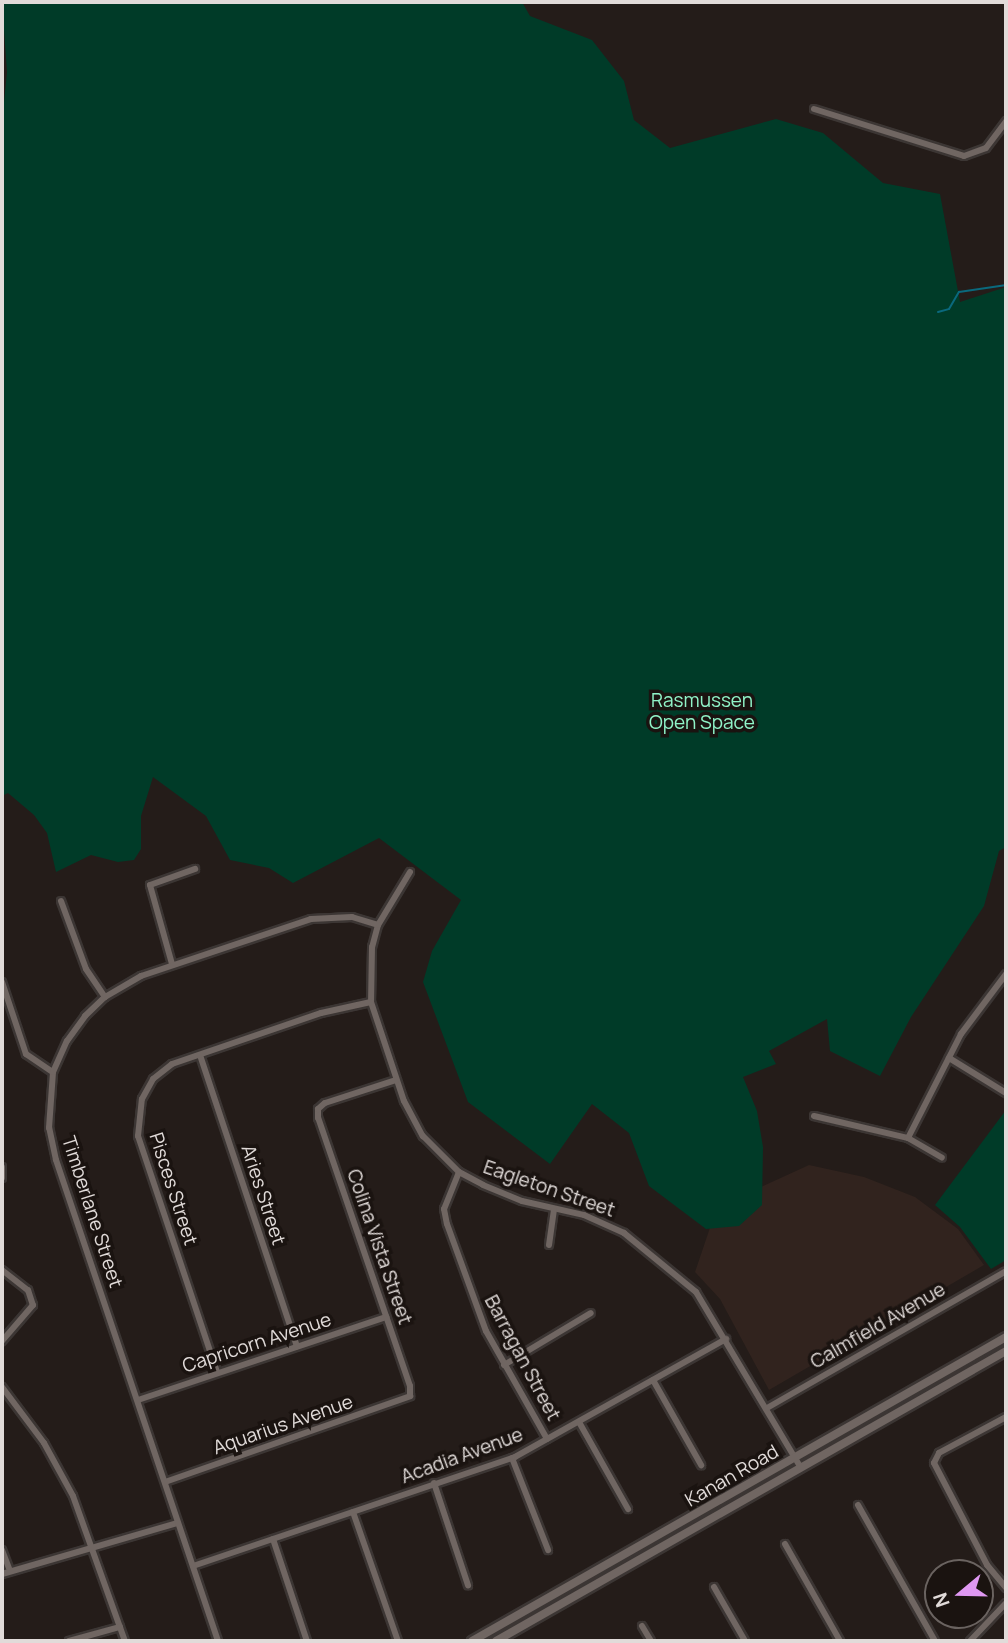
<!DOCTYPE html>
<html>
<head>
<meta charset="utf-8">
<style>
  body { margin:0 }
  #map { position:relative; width:1008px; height:1643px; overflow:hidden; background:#241c19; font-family:Manrope,sans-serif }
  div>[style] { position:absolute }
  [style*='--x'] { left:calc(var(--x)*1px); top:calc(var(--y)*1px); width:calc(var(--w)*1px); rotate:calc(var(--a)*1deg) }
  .built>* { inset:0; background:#31231e }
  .green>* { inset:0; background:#003b28 }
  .stream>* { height:2px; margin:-1px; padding:0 1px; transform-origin:1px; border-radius:1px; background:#0a697d }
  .roads { filter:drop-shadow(2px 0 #3c3634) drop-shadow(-2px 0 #3c3634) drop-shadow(0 2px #3c3634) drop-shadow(0 -2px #3c3634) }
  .minor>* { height:6px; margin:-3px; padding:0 3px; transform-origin:3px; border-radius:3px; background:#706662 }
  .secondary>* { height:8px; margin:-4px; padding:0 4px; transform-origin:4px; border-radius:4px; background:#706662 }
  span { translate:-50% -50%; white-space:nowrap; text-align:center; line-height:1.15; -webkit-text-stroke:7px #1a1310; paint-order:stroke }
  .park-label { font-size:19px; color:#90f4c8 }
  .street-label { font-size:19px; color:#e1dbd9 }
  .frame { position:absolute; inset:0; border:4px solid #e1dbd9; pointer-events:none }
  .north { position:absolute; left:924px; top:1559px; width:70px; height:70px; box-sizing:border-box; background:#1a1310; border:2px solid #6a6360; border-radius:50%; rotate:251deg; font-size:19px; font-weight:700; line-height:28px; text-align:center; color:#e1dbd9 }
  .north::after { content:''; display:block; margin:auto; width:24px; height:32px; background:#df98f2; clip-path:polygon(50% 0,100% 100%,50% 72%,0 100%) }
</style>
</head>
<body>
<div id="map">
  <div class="built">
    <i style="clip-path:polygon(809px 1165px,864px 1177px,915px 1197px,958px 1229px,984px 1265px,769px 1390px,720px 1299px,695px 1272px,717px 1207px)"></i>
  </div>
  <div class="green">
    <i style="clip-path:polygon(2px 2px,522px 2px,530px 16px,592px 40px,624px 81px,634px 120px,670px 148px,776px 119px,823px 133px,883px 183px,940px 194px,960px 302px,1006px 287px,1006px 847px,999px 851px,984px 906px,911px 1017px,880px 1076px,830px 1051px,827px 1019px,769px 1051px,776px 1064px,743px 1077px,757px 1111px,763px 1147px,762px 1205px,739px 1226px,706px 1229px,649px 1186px,629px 1133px,592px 1104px,550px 1164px,468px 1102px,423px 982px,432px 951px,461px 900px,379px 838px,293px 883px,269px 868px,230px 860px,206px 816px,153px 777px,141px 816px,141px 849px,134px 860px,118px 862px,91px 855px,56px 872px,47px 833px,34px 815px,8px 793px,2px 796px,2px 122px,7px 72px)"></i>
    <i style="clip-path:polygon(1006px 1110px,1006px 1260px,991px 1269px,960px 1227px,935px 1205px)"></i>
  </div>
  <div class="stream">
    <i style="--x:938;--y:312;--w:11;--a:-15"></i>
    <i style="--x:949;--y:309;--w:20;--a:-60"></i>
    <i style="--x:959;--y:292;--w:48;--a:-8.5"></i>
  </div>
  <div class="roads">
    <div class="minor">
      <i style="--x:814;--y:109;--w:157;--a:17.4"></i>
      <i style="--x:964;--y:156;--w:23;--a:-20"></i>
      <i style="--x:986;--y:148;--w:34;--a:-53"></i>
      <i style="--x:410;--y:872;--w:62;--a:121.1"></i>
      <i style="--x:378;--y:925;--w:23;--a:105"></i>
      <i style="--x:372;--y:947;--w:55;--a:91"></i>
      <i style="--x:371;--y:1002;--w:104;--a:71.6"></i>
      <i style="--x:404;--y:1101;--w:40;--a:62"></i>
      <i style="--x:423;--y:1136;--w:51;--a:45"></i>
      <i style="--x:459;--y:1172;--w:27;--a:28"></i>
      <i style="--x:483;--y:1185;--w:42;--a:22.3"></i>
      <i style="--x:522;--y:1201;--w:64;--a:12.7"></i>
      <i style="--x:584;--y:1215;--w:44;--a:24.2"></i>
      <i style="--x:624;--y:1233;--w:93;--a:39.3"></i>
      <i style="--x:696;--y:1292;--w:205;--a:59.2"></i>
      <i style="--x:61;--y:901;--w:72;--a:69.8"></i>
      <i style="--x:86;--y:969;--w:34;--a:56"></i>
      <i style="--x:172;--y:964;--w:82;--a:-105.6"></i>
      <i style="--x:150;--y:885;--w:48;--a:-19.6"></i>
      <i style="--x:2;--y:982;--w:76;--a:71.6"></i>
      <i style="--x:26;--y:1054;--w:32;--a:34"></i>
      <i style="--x:200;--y:1055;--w:307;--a:71.6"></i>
      <i style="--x:949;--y:1058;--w:67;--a:31.6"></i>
      <i style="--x:814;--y:1116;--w:97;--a:13.2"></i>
      <i style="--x:908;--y:1138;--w:39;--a:30"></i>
      <i style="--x:908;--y:1138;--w:117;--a:-63"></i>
      <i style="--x:961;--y:1034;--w:75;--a:-53.1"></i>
      <i style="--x:2;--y:1167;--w:11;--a:90"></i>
      <i style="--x:459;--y:1172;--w:40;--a:112"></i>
      <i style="--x:444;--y:1209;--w:15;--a:79"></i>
      <i style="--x:447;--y:1224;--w:114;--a:70"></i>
      <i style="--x:486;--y:1331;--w:124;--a:60.5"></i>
      <i style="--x:549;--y:1245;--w:36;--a:-82"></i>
      <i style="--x:2;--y:1270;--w:33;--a:38"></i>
      <i style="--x:28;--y:1290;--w:16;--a:72"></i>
      <i style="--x:33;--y:1305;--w:48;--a:130.7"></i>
      <i style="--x:504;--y:1365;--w:101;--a:-30.9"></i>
      <i style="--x:217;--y:1372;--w:249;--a:-108.5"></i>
      <i style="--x:138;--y:1136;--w:37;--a:-84"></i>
      <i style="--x:142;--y:1099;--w:23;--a:-61"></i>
      <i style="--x:153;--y:1079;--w:24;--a:-38"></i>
      <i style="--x:172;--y:1064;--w:157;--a:-18.9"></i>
      <i style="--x:321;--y:1013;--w:51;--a:-12.4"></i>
      <i style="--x:653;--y:1380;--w:98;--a:60.5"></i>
      <i style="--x:2;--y:1387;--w:70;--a:53.1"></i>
      <i style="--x:44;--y:1443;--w:60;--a:61.3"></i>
      <i style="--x:73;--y:1496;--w:154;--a:70.3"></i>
      <i style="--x:138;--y:1400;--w:262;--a:-18.5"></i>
      <i style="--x:767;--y:1408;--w:275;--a:-29.8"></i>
      <i style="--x:1006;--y:1417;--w:76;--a:151.8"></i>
      <i style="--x:939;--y:1453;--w:11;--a:117"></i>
      <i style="--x:934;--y:1463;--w:115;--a:62.5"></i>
      <i style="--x:987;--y:1565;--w:30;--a:50"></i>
      <i style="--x:579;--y:1422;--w:100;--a:60.6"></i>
      <i style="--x:512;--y:1458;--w:99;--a:68.6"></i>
      <i style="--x:165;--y:1482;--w:260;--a:-19.3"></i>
      <i style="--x:410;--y:1396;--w:10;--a:-90"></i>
      <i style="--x:410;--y:1386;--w:283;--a:-108.9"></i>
      <i style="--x:318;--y:1118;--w:9;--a:-90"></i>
      <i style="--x:318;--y:1109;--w:9;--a:-41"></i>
      <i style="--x:325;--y:1103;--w:75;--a:-17.9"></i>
      <i style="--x:434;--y:1483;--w:108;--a:71.6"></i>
      <i style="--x:858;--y:1505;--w:156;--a:60.5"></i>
      <i style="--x:353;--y:1512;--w:137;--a:70.8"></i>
      <i style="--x:273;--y:1539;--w:108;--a:71.6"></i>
      <i style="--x:785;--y:1544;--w:112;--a:60.4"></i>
      <i style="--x:2;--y:1550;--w:22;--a:69"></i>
      <i style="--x:193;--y:1566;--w:340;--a:-18.7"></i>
      <i style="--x:515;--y:1457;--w:242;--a:-29.2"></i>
      <i style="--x:2;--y:1574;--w:183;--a:-16.2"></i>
      <i style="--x:714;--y:1587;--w:62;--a:60.1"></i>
      <i style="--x:642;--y:1626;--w:17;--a:59"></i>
      <i style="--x:69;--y:1641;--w:53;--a:-15.4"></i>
      <i style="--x:218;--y:1641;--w:508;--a:-108.61"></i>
      <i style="--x:56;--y:1160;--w:33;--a:-102"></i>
      <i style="--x:49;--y:1128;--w:56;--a:-85.9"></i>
      <i style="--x:53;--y:1072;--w:34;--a:-66"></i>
      <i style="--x:67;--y:1041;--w:31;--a:-54"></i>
      <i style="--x:85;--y:1016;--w:28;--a:-44"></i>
      <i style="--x:105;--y:997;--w:42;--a:-30.3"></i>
      <i style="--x:141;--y:976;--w:179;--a:-18.5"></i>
      <i style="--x:311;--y:919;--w:41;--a:-2.8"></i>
      <i style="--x:352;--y:917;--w:27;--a:17"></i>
      <i style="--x:970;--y:1641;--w:52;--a:-46.5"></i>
    </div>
    <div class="secondary">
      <i style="--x:472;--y:1641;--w:614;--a:-29.65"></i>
      <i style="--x:496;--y:1641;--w:587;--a:-29.62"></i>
    </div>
  </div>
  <div class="park-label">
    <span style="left:702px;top:712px">Rasmussen<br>Open Space</span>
  </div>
  <div class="street-label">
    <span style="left:173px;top:1189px;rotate:72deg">Pisces Street</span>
    <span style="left:549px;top:1189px;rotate:19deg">Eagleton Street</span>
    <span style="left:263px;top:1195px;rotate:72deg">Aries Street</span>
    <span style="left:92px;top:1212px;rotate:72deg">Timberlane Street</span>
    <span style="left:379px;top:1247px;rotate:71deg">Colina Vista Street</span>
    <span style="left:878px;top:1326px;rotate:-30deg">Calmfield Avenue</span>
    <span style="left:257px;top:1343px;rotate:-18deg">Capricorn Avenue</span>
    <span style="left:522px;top:1358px;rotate:62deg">Barragan Street</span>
    <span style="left:283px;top:1425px;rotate:-19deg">Aquarius Avenue</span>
    <span style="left:462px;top:1456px;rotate:-20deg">Acadia Avenue</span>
    <span style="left:732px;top:1476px;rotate:-30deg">Kanan Road</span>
  </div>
  <div class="frame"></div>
  <div class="north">N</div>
</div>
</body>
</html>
